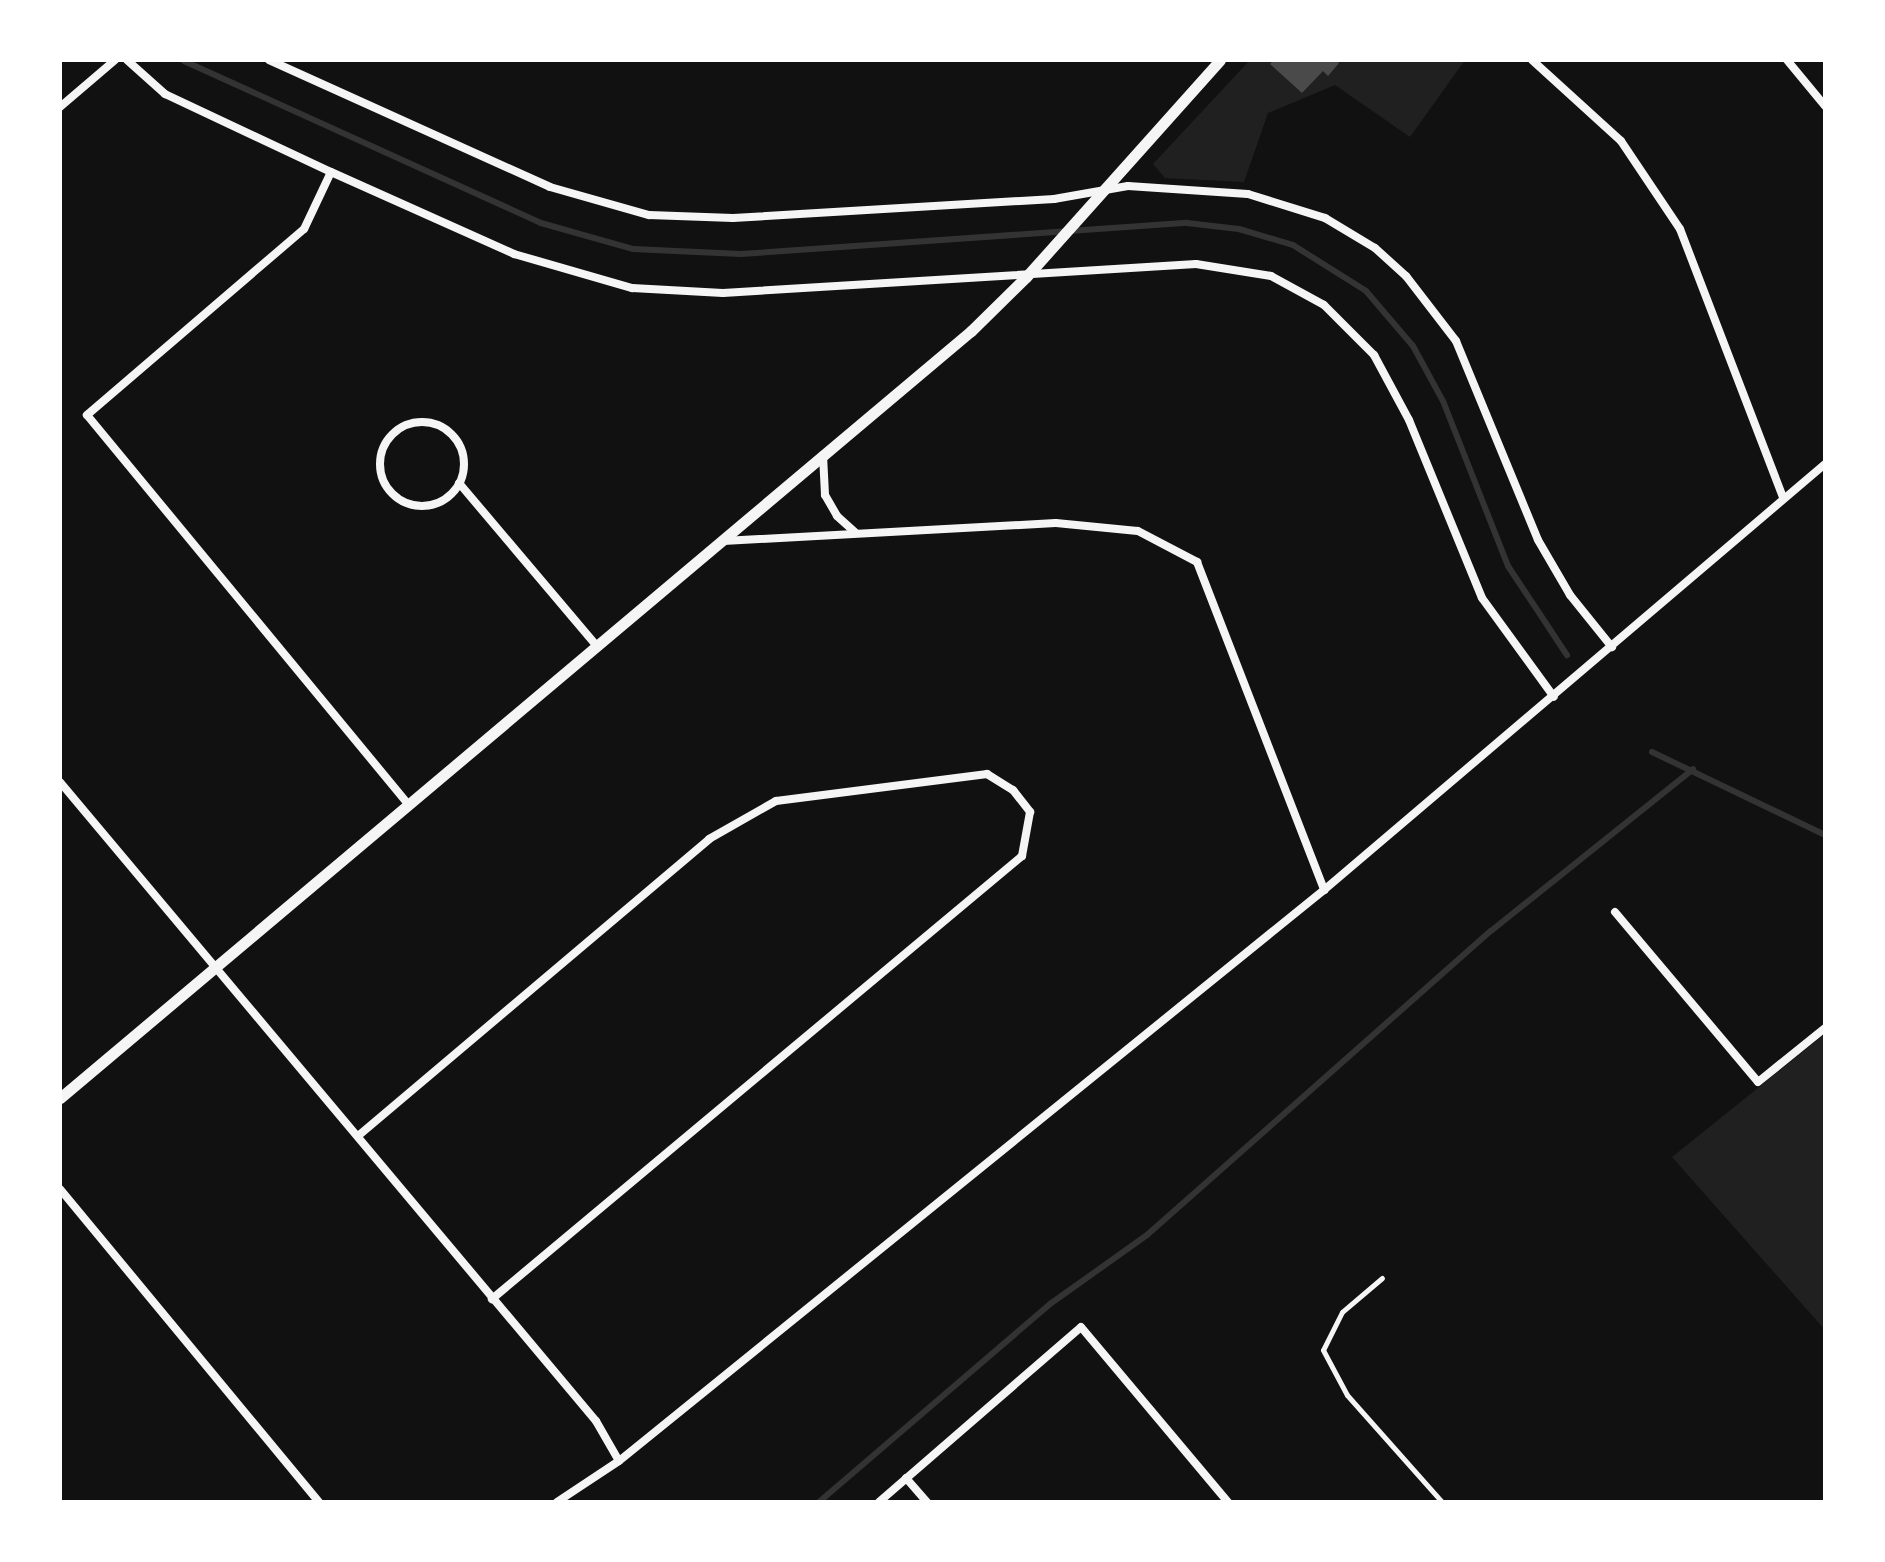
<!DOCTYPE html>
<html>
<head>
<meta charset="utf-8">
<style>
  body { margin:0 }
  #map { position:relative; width:1885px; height:1562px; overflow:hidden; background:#111; font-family:"Asap Condensed",sans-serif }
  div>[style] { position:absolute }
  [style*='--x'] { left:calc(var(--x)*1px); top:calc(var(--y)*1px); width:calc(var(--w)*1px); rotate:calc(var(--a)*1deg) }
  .green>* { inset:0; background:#202020 }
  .stream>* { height:6px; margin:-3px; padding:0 3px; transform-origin:3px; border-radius:3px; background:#333 }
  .building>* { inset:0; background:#4a4a4a }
  .service>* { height:5px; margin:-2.5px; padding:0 2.5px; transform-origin:2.5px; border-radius:2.5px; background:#f5f5f5 }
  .minor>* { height:8px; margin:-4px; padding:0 4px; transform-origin:4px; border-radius:4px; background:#f5f5f5 }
  .minor>.ring { margin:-4px; padding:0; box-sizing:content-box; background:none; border:8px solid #f5f5f5; border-radius:50% }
  .tertiary>* { height:11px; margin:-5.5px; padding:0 5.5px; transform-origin:5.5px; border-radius:5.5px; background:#f5f5f5 }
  span { translate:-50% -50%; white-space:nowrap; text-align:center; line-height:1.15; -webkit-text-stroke:6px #fff; paint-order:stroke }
  .frame { position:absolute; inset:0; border:62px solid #fff; pointer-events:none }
</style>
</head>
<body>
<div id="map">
  <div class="green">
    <i style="clip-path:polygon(1250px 60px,1465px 60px,1410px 137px,1335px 85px,1268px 113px,1244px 182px,1165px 178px,1153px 164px)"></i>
    <i style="clip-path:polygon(1825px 1034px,1825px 1330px,1672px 1157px)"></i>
  </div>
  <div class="stream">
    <i style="--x:184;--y:61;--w:392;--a:24.4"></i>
    <i style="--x:541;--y:223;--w:96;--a:15.8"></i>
    <i style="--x:633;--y:249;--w:108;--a:2.7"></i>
    <i style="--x:741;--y:254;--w:447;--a:-4"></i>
    <i style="--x:1187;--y:223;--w:52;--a:6.6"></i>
    <i style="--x:1239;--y:229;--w:56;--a:16.5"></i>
    <i style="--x:1293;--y:245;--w:86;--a:32.2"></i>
    <i style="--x:1366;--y:291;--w:72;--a:49.5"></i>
    <i style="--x:1413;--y:346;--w:63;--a:61.4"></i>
    <i style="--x:1443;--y:401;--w:177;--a:68.5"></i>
    <i style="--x:1508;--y:566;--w:107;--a:56.5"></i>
    <i style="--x:1652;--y:752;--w:192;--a:25.6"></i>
    <i style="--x:819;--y:1502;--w:304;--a:-40.6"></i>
    <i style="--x:1050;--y:1304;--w:119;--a:-35.4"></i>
    <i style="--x:1147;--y:1235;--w:459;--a:-41.5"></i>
    <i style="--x:1491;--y:931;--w:259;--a:-38.7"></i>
  </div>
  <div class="building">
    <i style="clip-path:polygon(1274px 60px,1336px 60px,1339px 63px,1328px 76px,1323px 71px,1302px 93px,1270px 64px)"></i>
  </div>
  <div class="service">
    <i style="--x:1382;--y:1278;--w:52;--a:139.6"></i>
    <i style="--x:1342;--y:1312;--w:42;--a:116.6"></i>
    <i style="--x:1323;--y:1350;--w:51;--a:61.9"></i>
    <i style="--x:1347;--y:1395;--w:143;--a:48.4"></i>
  </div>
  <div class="minor">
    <i style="--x:127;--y:60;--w:51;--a:41.8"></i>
    <i style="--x:165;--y:94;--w:183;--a:25.2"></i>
    <i style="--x:331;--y:172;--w:201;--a:24.1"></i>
    <i style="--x:514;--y:254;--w:123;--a:16.1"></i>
    <i style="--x:632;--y:288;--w:91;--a:3.1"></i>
    <i style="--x:723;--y:293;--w:474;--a:-3.5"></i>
    <i style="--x:1196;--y:264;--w:76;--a:9.1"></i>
    <i style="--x:1271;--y:276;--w:60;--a:28.7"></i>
    <i style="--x:1324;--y:305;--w:71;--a:45"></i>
    <i style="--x:1374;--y:355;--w:74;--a:61.7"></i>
    <i style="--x:1409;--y:420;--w:192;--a:67.7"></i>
    <i style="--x:1482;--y:598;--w:122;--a:54"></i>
    <i style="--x:269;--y:60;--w:308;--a:24.3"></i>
    <i style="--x:550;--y:187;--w:103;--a:15.8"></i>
    <i style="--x:649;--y:215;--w:84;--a:2"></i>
    <i style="--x:733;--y:218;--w:322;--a:-3.4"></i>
    <i style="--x:1054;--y:199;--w:75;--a:-10"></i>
    <i style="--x:1128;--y:186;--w:120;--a:3.8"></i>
    <i style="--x:1248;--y:194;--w:81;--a:17.3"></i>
    <i style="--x:1325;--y:218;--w:58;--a:31"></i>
    <i style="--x:1375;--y:248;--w:42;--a:42.1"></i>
    <i style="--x:1406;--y:276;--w:82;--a:52.4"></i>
    <i style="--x:1456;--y:341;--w:215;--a:67.6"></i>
    <i style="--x:1538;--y:540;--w:64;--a:59.8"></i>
    <i style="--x:1570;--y:595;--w:67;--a:51.1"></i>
    <i style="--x:1532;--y:60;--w:120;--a:42.3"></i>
    <i style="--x:1621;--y:141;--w:106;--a:56.2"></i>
    <i style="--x:1680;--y:229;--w:288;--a:69"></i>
    <i style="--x:1787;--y:60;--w:60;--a:50.4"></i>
    <i style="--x:60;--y:107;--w:72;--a:-40.5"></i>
    <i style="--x:331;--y:172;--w:63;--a:115.3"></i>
    <i style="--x:304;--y:229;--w:286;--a:139.4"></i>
    <i style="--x:87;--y:415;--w:504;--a:50.47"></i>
    <i class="ring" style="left:380px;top:422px;width:76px;height:76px"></i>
    <i style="--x:823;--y:455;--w:40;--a:87.1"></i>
    <i style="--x:825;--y:495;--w:24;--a:60"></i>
    <i style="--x:837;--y:516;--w:25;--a:42"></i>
    <i style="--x:459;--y:483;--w:212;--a:49.8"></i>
    <i style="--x:723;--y:541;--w:333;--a:-3.1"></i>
    <i style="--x:1056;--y:523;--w:82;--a:5.6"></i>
    <i style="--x:1138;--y:531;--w:67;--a:27.7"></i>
    <i style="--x:1197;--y:562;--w:352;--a:68.8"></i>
    <i style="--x:60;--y:782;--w:834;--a:50.01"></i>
    <i style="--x:596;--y:1421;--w:46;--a:60.1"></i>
    <i style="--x:1615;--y:912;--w:222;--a:49.9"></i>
    <i style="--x:1758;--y:1082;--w:86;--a:-38.9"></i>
    <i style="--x:358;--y:1136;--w:460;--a:-40.2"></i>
    <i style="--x:709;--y:839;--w:77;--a:-29.6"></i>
    <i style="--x:776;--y:801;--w:213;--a:-7.3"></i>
    <i style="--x:987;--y:774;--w:31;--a:32"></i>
    <i style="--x:1013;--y:790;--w:28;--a:52"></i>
    <i style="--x:1030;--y:812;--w:45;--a:100.3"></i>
    <i style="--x:1022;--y:856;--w:691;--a:140.11"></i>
    <i style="--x:60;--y:1189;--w:406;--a:50.4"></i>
    <i style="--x:906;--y:1478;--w:32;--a:49"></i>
    <i style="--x:557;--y:1502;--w:74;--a:-33.5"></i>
    <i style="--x:619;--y:1461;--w:907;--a:-39.01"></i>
    <i style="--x:1324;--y:890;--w:658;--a:-40.37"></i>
    <i style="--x:879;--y:1502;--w:267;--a:-40.9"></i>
    <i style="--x:1081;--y:1327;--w:229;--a:50"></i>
  </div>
  <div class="tertiary">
    <i style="--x:60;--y:1098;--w:1191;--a:-40.1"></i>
    <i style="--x:971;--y:331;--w:77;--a:-44.5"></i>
    <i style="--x:1026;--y:277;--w:291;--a:-48.2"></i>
  </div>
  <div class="frame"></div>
</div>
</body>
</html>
